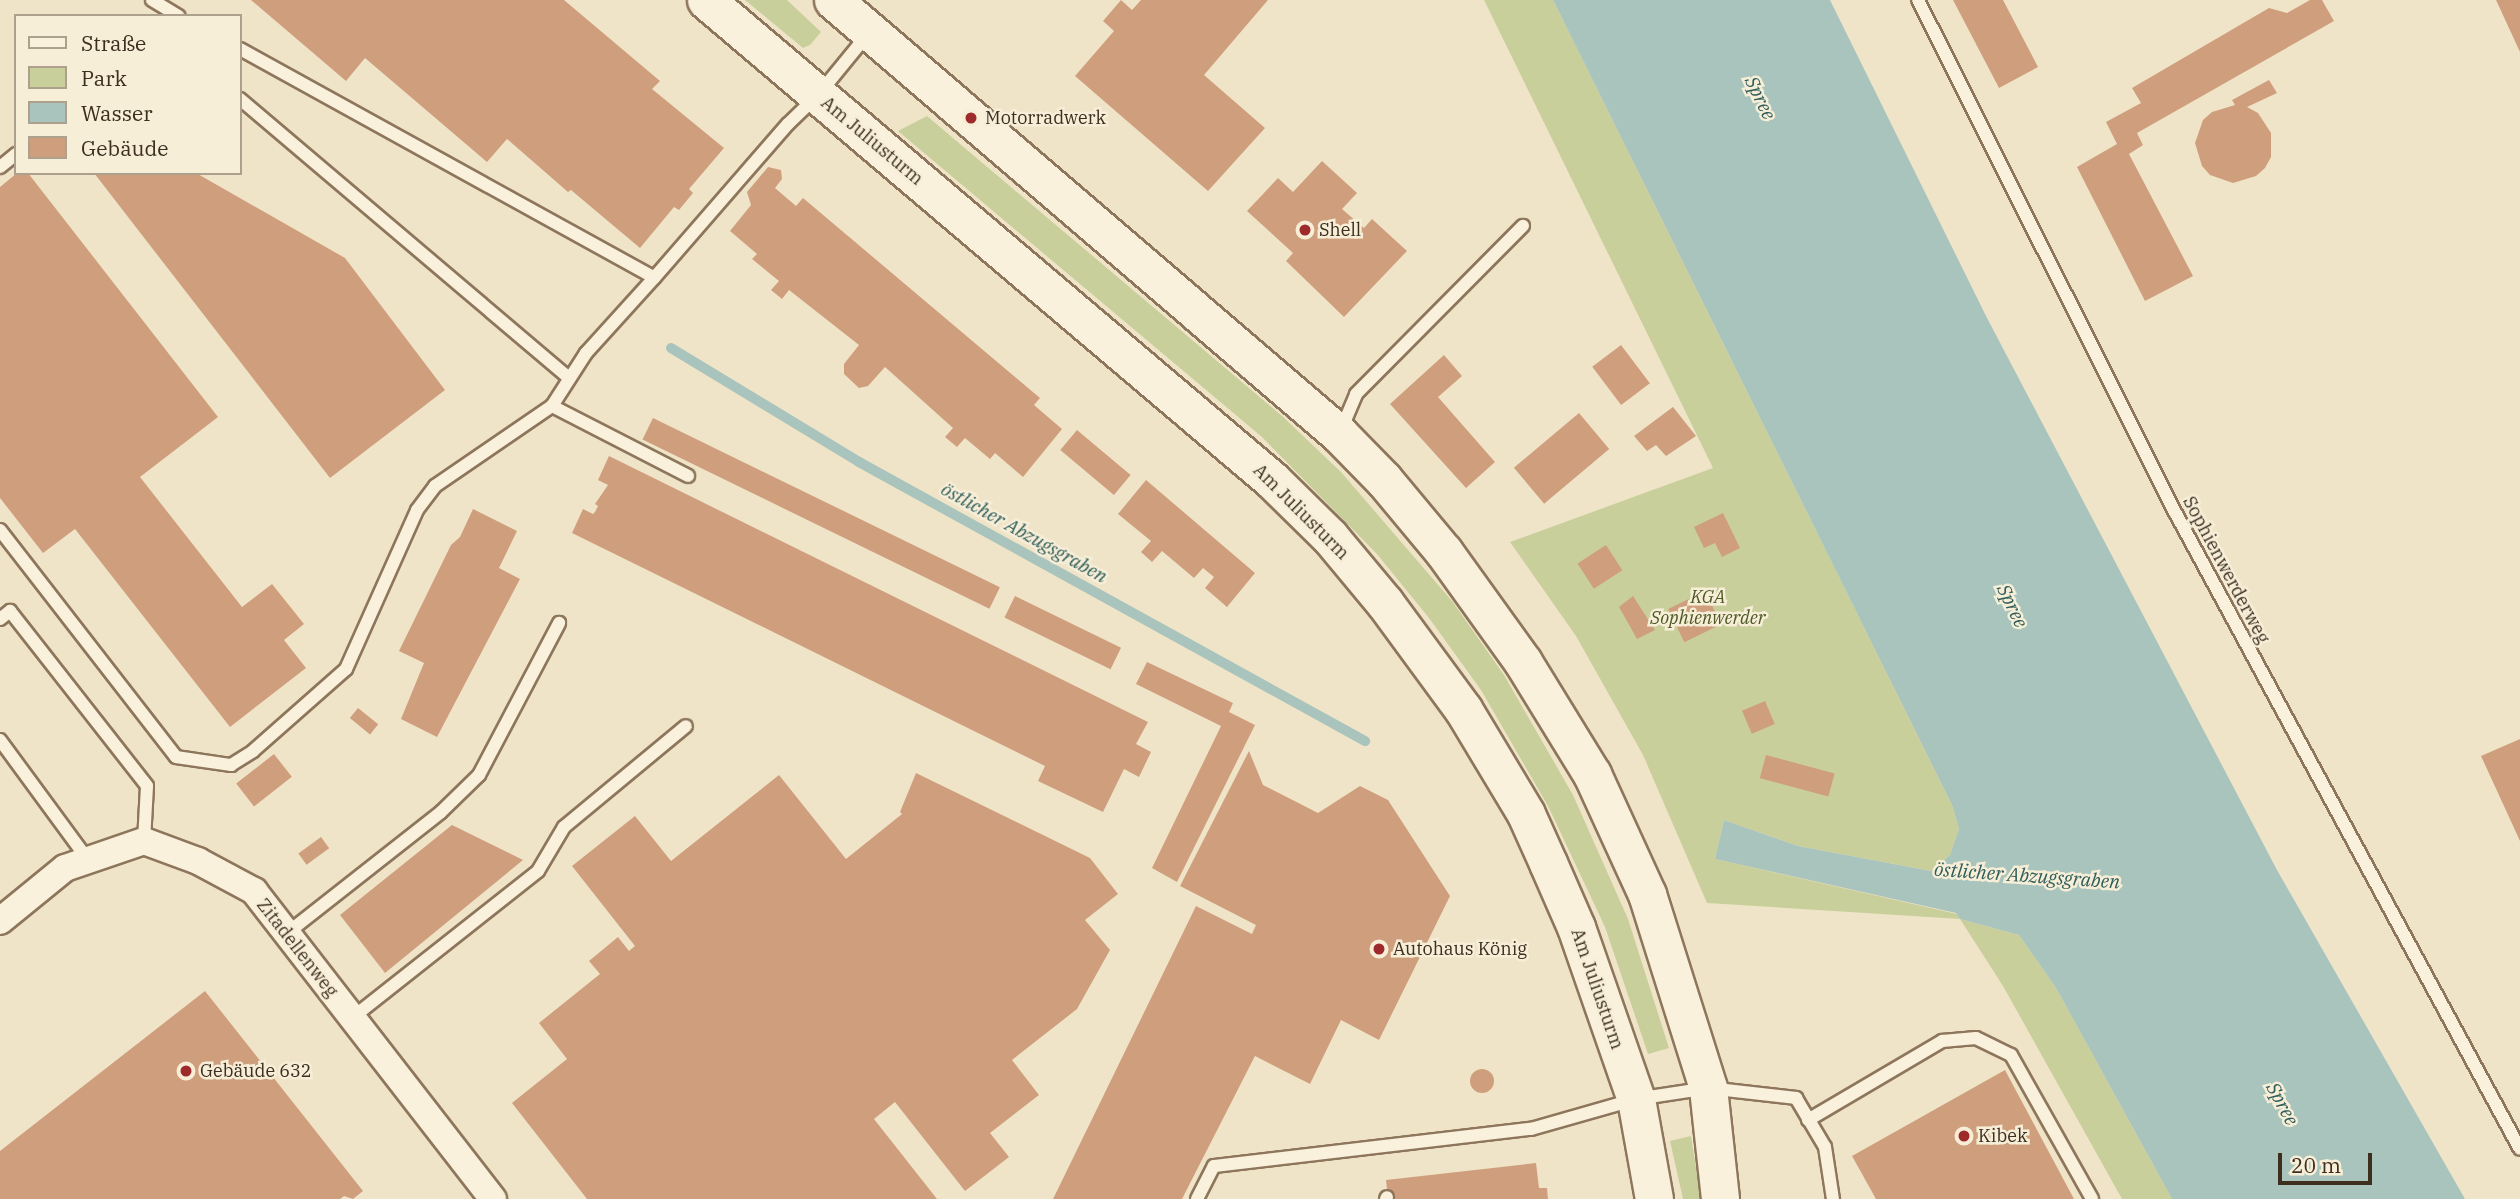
<!DOCTYPE html>
<html>
<head>
<meta charset="utf-8">
<style>
  body { margin:0 }
  #map { position:relative; width:2520px; height:1199px; overflow:hidden; background:#f0e4c8; font-family:"IBM Plex Serif",serif }
  div>[style] { position:absolute }
  [style*='--x'] { left:calc(var(--x)*1px); top:calc(var(--y)*1px); width:calc(var(--w)*1px); rotate:calc(var(--a)*1deg) }
  .green>* { inset:0; background:#c9cf9b }
  .water>* { inset:0; background:#a9c4bc }
  .stream>* { height:10px; margin:-5px; padding:0 5px; transform-origin:5px; border-radius:5px; background:#a9c4bc }
  .building>* { inset:0; background:#cf9f7d; transform-origin:0 0 }
  .round { border-radius:50% }
  .roads { filter:drop-shadow(2px 0 #8d765c) drop-shadow(-2px 0 #8d765c) drop-shadow(0 2px #8d765c) drop-shadow(0 -2px #8d765c) }
  .service>* { height:12px; margin:-6px; padding:0 6px; transform-origin:6px; border-radius:6px; background:#faf1dc }
  .minor>* { height:26px; margin:-13px; padding:0 13px; transform-origin:13px; border-radius:13px; background:#faf1dc }
  .secondary>* { height:37px; margin:-18.5px; padding:0 18.5px; transform-origin:18.5px; border-radius:18.5px; background:#faf1dc }
  .dots>* { width:19px; height:19px; translate:-50% -50%; box-sizing:border-box; border:4px solid #f7eed8; border-radius:50% }
  span { translate:-50% -50%; white-space:nowrap; text-align:center; line-height:1.15; -webkit-text-stroke:5px #f7eed8; paint-order:stroke }
  .poi-label { font-size:18px; color:#3d2e20 }
  .left { translate:0 -50%; text-align:left }
  .street-label { font-size:18px; color:#3d2e20 }
  .park-label { font-size:18px; color:#4d5a26; font-style:italic }
  .water-label { font-size:19px; color:#2f5d5a; font-style:italic }
  .legend { position:absolute; left:14px; top:14px; width:228px; height:161px; box-sizing:border-box; background:#f7eed8; border:2px solid #ada18e; margin:0; padding:9px 12px; list-style:none; font-size:21px; color:#3d2e20 }
  .legend li { display:flex; align-items:center; gap:14px; height:35px }
  .legend b { width:35px; border:2px solid #ada18e }
  .scale { position:absolute; left:2278px; top:1153px; width:94px; height:32px; box-sizing:border-box; border:4px solid #3d2e20; border-top:0; padding-left:9px; font-size:21px; line-height:24px; white-space:nowrap; color:#3d2e20; -webkit-text-stroke:5px #f7eed8; paint-order:stroke }
</style>
</head>
<body>
<div id="map">
  <div class="green">
    <i style="clip-path:polygon(745px 0,787px 0,821px 32px,810px 45px,803px 48px)"></i>
    <i style="clip-path:polygon(1484px 0,1553px 0,1952px 805px,1959px 829px,1950px 855px,1931px 871px,1798px 846px,1724px 820px,1715px 859px,1957px 914px,1960px 919px,2019px 935px,2056px 988px,2172px 1199px,2122px 1199px,2003px 986px,1960px 919px,1707px 903px,1643px 755px,1576px 636px,1510px 542px,1713px 468px)"></i>
    <i style="clip-path:polygon(927px 116px,1282px 416px,1341px 472px,1452px 601px,1504px 675px,1573px 795px,1628px 919px,1669px 1048px,1648px 1054px,1605px 927px,1548px 806px,1481px 690px,1429px 618px,1377px 554px,1262px 437px,898px 131px)"></i>
    <i style="clip-path:polygon(1691px 1136px,1701px 1199px,1683px 1199px,1670px 1141px)"></i>
  </div>
  <div class="water">
    <i style="clip-path:polygon(1553px 0,1830px 0,1986px 316px,2277px 870px,2465px 1199px,2172px 1199px,2056px 988px,2019px 935px,1960px 919px,1956px 913px,1715px 859px,1724px 820px,1798px 846px,1931px 871px,1950px 855px,1959px 829px,1952px 805px)"></i>
  </div>
  <div class="stream">
    <i style="--x:671;--y:348;--w:220;--a:31.2"></i>
    <i style="--x:859;--y:462;--w:578;--a:28.87"></i>
  </div>
  <div class="building">
    <i style="clip-path:polygon(251px 0,564px 0,660px 81px,652px 89px,724px 148px,689px 189px,693px 193px,679px 210px,674px 207px,640px 248px,571px 190px,568px 192px,507px 139px,487px 162px,365px 58px,346px 81px)"></i>
    <i style="clip-path:polygon(1121px 0,1132px 10px,1141px 0,1268px 0,1204px 75px,1265px 128px,1208px 191px,1075px 76px,1114px 31px,1103px 21px)"></i>
    <i style="clip-path:polygon(1953px 0,2003px 0,2038px 67px,1999px 88px)"></i>
    <i style="clip-path:polygon(2310px 0,2322px 0,2334px 21px,2137px 133px,2143px 145px,2129px 154px,2193px 276px,2145px 301px,2077px 167px,2117px 144px,2106px 122px,2141px 103px,2132px 88px,2269px 8px,2287px 13px)"></i>
    <i style="clip-path:polygon(2496px 0,2520px 0,2520px 52px)"></i>
    <i style="clip-path:polygon(2269px 80px,2277px 93px,2247px 107px,2258px 113px,2271px 133px,2271px 157px,2265px 168px,2256px 176px,2233px 183px,2210px 175px,2202px 166px,2195px 143px,2203px 120px,2212px 112px,2235px 105px,2232px 100px)"></i>
    <i style="clip-path:polygon(1322px 161px,1357px 193px,1342px 209px,1364px 228px,1372px 219px,1407px 251px,1344px 317px,1286px 261px,1293px 253px,1247px 211px,1278px 178px,1293px 192px)"></i>
    <i style="clip-path:polygon(768px 167px,781px 170px,782px 179px,775px 188px,796px 206px,803px 198px,1040px 398px,1034px 405px,1062px 429px,1023px 477px,995px 453px,990px 459px,965px 438px,957px 447px,945px 437px,953px 428px,885px 367px,868px 386px,859px 388px,844px 374px,844px 364px,859px 345px,789px 290px,782px 299px,771px 290px,779px 281px,752px 259px,757px 254px,730px 231px,751px 205px,747px 192px)"></i>
    <i style="clip-path:polygon(17px 173px,28px 173px,218px 417px,140px 477px,242px 607px,272px 584px,304px 624px,284px 640px,306px 668px,230px 727px,75px 529px,43px 553px,0 498px,0 187px)"></i>
    <i style="clip-path:polygon(94px 173px,196px 173px,345px 258px,445px 390px,330px 478px)"></i>
    <i style="left:1621px;top:345px;width:48px;height:36px;rotate:53deg"></i>
    <i style="clip-path:polygon(1444px 355px,1462px 376px,1438px 397px,1495px 462px,1466px 488px,1390px 404px)"></i>
    <i style="clip-path:polygon(1673px 407px,1696px 436px,1666px 456px,1656px 445px,1647px 451px,1634px 436px)"></i>
    <i style="left:1579px;top:413px;width:47px;height:85px;rotate:50deg"></i>
    <i style="left:653px;top:418px;width:386px;height:24px;rotate:26deg"></i>
    <i style="left:1077px;top:430px;width:70px;height:26px;rotate:40deg"></i>
    <i style="clip-path:polygon(609px 456px,1148px 722px,1136px 744px,1151px 752px,1139px 777px,1124px 769px,1103px 812px,1038px 781px,1045px 766px,572px 533px,583px 509px,593px 514px,595px 512px,598px 506px,595px 504px,608px 485px,598px 480px)"></i>
    <i style="clip-path:polygon(1146px 480px,1255px 573px,1227px 607px,1205px 588px,1214px 577px,1203px 568px,1194px 578px,1162px 551px,1152px 562px,1141px 552px,1151px 541px,1118px 514px)"></i>
    <i style="clip-path:polygon(473px 509px,517px 531px,499px 568px,520px 579px,437px 737px,401px 719px,424px 663px,399px 651px,451px 545px,460px 537px)"></i>
    <i style="clip-path:polygon(1723px 513px,1740px 548px,1722px 557px,1715px 543px,1704px 548px,1694px 527px)"></i>
    <i style="left:1606px;top:545px;width:30px;height:34px;rotate:57deg"></i>
    <i style="left:1705px;top:591px;width:37px;height:41px;rotate:64deg"></i>
    <i style="left:1015px;top:596px;width:118px;height:24px;rotate:26deg"></i>
    <i style="clip-path:polygon(1633px 596px,1655px 630px,1637px 639px,1619px 607px)"></i>
    <i style="clip-path:polygon(1147px 662px,1233px 703px,1229px 712px,1255px 725px,1177px 882px,1152px 868px,1221px 726px,1136px 684px)"></i>
    <i style="left:1765px;top:701px;width:25px;height:25px;rotate:67deg"></i>
    <i style="left:358px;top:708px;width:26px;height:13px;rotate:39deg"></i>
    <i style="clip-path:polygon(2520px 739px,2520px 841px,2481px 756px)"></i>
    <i style="clip-path:polygon(1249px 751px,1263px 785px,1318px 813px,1360px 786px,1388px 800px,1450px 896px,1379px 1040px,1341px 1020px,1310px 1084px,1255px 1056px,1182px 1199px,1053px 1199px,1196px 906px,1252px 934px,1256px 925px,1180px 886px)"></i>
    <i style="left:274px;top:754px;width:29px;height:48px;rotate:52deg"></i>
    <i style="left:1766px;top:755px;width:71px;height:24px;rotate:15deg"></i>
    <i style="clip-path:polygon(916px 773px,1090px 858px,1118px 894px,1085px 920px,1110px 950px,1077px 1009px,1012px 1060px,1039px 1095px,990px 1133px,1009px 1157px,965px 1191px,895px 1102px,874px 1119px,937px 1199px,587px 1199px,512px 1103px,567px 1059px,539px 1023px,600px 974px,589px 961px,618px 937px,629px 951px,635px 946px,572px 866px,635px 816px,671px 861px,779px 775px,846px 859px,902px 814px,900px 812px)"></i>
    <i style="clip-path:polygon(452px 825px,523px 860px,385px 973px,340px 915px)"></i>
    <i style="left:321px;top:837px;width:14px;height:28px;rotate:54deg"></i>
    <i style="clip-path:polygon(205px 991px,363px 1191px,353px 1199px,344px 1196px,340px 1199px,0 1199px,0 1151px)"></i>
    <i class="round" style="left:1470px;top:1069px;width:24px;height:24px"></i>
    <i style="clip-path:polygon(2005px 1070px,2074px 1199px,1876px 1199px,1852px 1156px)"></i>
    <i style="clip-path:polygon(1536px 1163px,1539px 1188px,1547px 1188px,1548px 1199px,1388px 1199px,1386px 1180px)"></i>
  </div>
  <div class="roads">
    <div class="service">
      <i style="--x:152;--y:0;--w:31;--a:31"></i>
      <i style="--x:1918;--y:0;--w:573;--a:63.35"></i>
      <i style="--x:2175;--y:512;--w:724;--a:61.56"></i>
      <i style="--x:240;--y:49;--w:473;--a:28.9"></i>
      <i style="--x:654;--y:278;--w:204;--a:-49"></i>
      <i style="--x:788;--y:124;--w:42;--a:-44"></i>
      <i style="--x:818;--y:95;--w:79;--a:-50.7"></i>
      <i style="--x:240;--y:99;--w:431;--a:40.3"></i>
      <i style="--x:0;--y:167;--w:21;--a:-39"></i>
      <i style="--x:552;--y:406;--w:153;--a:27.2"></i>
      <i style="--x:1341;--y:430;--w:39;--a:-67"></i>
      <i style="--x:1356;--y:394;--w:237;--a:-45.2"></i>
      <i style="--x:0;--y:530;--w:287;--a:52.2"></i>
      <i style="--x:176;--y:757;--w:56;--a:8.3"></i>
      <i style="--x:231;--y:765;--w:26;--a:-32"></i>
      <i style="--x:253;--y:751;--w:124;--a:-41.4"></i>
      <i style="--x:346;--y:669;--w:174;--a:-65.9"></i>
      <i style="--x:417;--y:510;--w:30;--a:-53"></i>
      <i style="--x:435;--y:486;--w:142;--a:-34.4"></i>
      <i style="--x:552;--y:406;--w:63;--a:-57.3"></i>
      <i style="--x:586;--y:353;--w:101;--a:-47.8"></i>
      <i style="--x:0;--y:619;--w:13;--a:-39"></i>
      <i style="--x:10;--y:611;--w:222;--a:51.9"></i>
      <i style="--x:147;--y:786;--w:55;--a:93.1"></i>
      <i style="--x:0;--y:740;--w:149;--a:53.7"></i>
      <i style="--x:286;--y:934;--w:197;--a:-38.2"></i>
      <i style="--x:441;--y:812;--w:53;--a:-44.2"></i>
      <i style="--x:479;--y:775;--w:172;--a:-62.2"></i>
      <i style="--x:352;--y:1018;--w:237;--a:-38.3"></i>
      <i style="--x:538;--y:871;--w:51;--a:-59.4"></i>
      <i style="--x:564;--y:827;--w:158;--a:-39.6"></i>
      <i style="--x:1808;--y:1120;--w:156;--a:-30.5"></i>
      <i style="--x:1942;--y:1041;--w:34;--a:-5"></i>
      <i style="--x:1976;--y:1038;--w:39;--a:26"></i>
      <i style="--x:2011;--y:1055;--w:165;--a:60.6"></i>
      <i style="--x:1197;--y:1199;--w:37;--a:-63"></i>
      <i style="--x:1214;--y:1166;--w:319;--a:-6.7"></i>
      <i style="--x:1531;--y:1129;--w:109;--a:-15.9"></i>
      <i style="--x:1636;--y:1099;--w:73;--a:-8.7"></i>
      <i style="--x:1708;--y:1088;--w:89;--a:6.5"></i>
      <i style="--x:1796;--y:1098;--w:57;--a:59.4"></i>
      <i style="--x:1825;--y:1147;--w:53;--a:81.3"></i>
      <i style="--x:1386;--y:1199;--w:2;--a:-63"></i>
    </div>
    <div class="minor">
      <i style="--x:0;--y:921;--w:84;--a:-39.2"></i>
      <i style="--x:65;--y:868;--w:83;--a:-18.9"></i>
      <i style="--x:144;--y:841;--w:58;--a:20.3"></i>
      <i style="--x:198;--y:861;--w:64;--a:28.2"></i>
      <i style="--x:254;--y:891;--w:390;--a:52.2"></i>
    </div>
    <div class="secondary">
      <i style="--x:706;--y:0;--w:742;--a:40.3"></i>
      <i style="--x:1272;--y:480;--w:81;--a:44.5"></i>
      <i style="--x:1330;--y:537;--w:86;--a:50.2"></i>
      <i style="--x:1385;--y:603;--w:132;--a:53.7"></i>
      <i style="--x:1463;--y:709;--w:122;--a:59"></i>
      <i style="--x:1526;--y:814;--w:54;--a:65.8"></i>
      <i style="--x:1548;--y:863;--w:70;--a:66.4"></i>
      <i style="--x:1576;--y:927;--w:182;--a:70.8"></i>
      <i style="--x:1636;--y:1099;--w:102;--a:79.8"></i>
      <i style="--x:833;--y:0;--w:667;--a:40.62"></i>
      <i style="--x:1339;--y:434;--w:64;--a:45.6"></i>
      <i style="--x:1384;--y:480;--w:94;--a:50.2"></i>
      <i style="--x:1444;--y:552;--w:135;--a:54.3"></i>
      <i style="--x:1523;--y:662;--w:132;--a:58.4"></i>
      <i style="--x:1592;--y:774;--w:132;--a:65.4"></i>
      <i style="--x:1647;--y:894;--w:203;--a:72.5"></i>
      <i style="--x:1708;--y:1088;--w:112;--a:83.8"></i>
    </div>
  </div>
  <div class="dots">
    <i style="left:971px;top:118px;background:#9e2a2b"></i>
    <i style="left:1305px;top:230px;background:#9e2a2b"></i>
    <i style="left:1379px;top:949px;background:#9e2a2b"></i>
    <i style="left:186px;top:1071px;background:#9e2a2b"></i>
    <i style="left:1964px;top:1136px;background:#9e2a2b"></i>
  </div>
  <div class="poi-label">
    <span class="left" style="left:985px;top:118px">Motorradwerk</span>
    <span class="left" style="left:1319px;top:230px">Shell</span>
    <span class="left" style="left:1393px;top:949px">Autohaus König</span>
    <span class="left" style="left:200px;top:1071px">Gebäude 632</span>
    <span class="left" style="left:1978px;top:1136px">Kibek</span>
  </div>
  <div class="street-label">
    <span style="left:872px;top:141px;rotate:40deg">Am Juliusturm</span>
    <span style="left:1301px;top:512px;rotate:45deg">Am Juliusturm</span>
    <span style="left:2226px;top:570px;rotate:62deg">Sophienwerderweg</span>
    <span style="left:297px;top:948px;rotate:52deg">Zitadellenweg</span>
    <span style="left:1597px;top:989px;rotate:71deg">Am Juliusturm</span>
  </div>
  <div class="park-label">
    <span style="left:1708px;top:608px">KGA<br>Sophienwerder</span>
  </div>
  <div class="water-label">
    <span style="left:1760px;top:98px;rotate:64deg">Spree</span>
    <span style="left:1024px;top:533px;rotate:29deg">östlicher Abzugsgraben</span>
    <span style="left:2012px;top:606px;rotate:64deg">Spree</span>
    <span style="left:2027px;top:876px;rotate:4deg">östlicher Abzugsgraben</span>
    <span style="left:2282px;top:1104px;rotate:61deg">Spree</span>
  </div>
  <ul class="legend">
  <li><b style="height:9px;background:#faf1dc"></b>Straße</li>
  <li><b style="height:19px;background:#c9cf9b"></b>Park</li>
  <li><b style="height:19px;background:#a9c4bc"></b>Wasser</li>
  <li><b style="height:19px;background:#cf9f7d"></b>Gebäude</li>
  </ul>
  <div class="scale">20 m</div>
</div>
</body>
</html>
